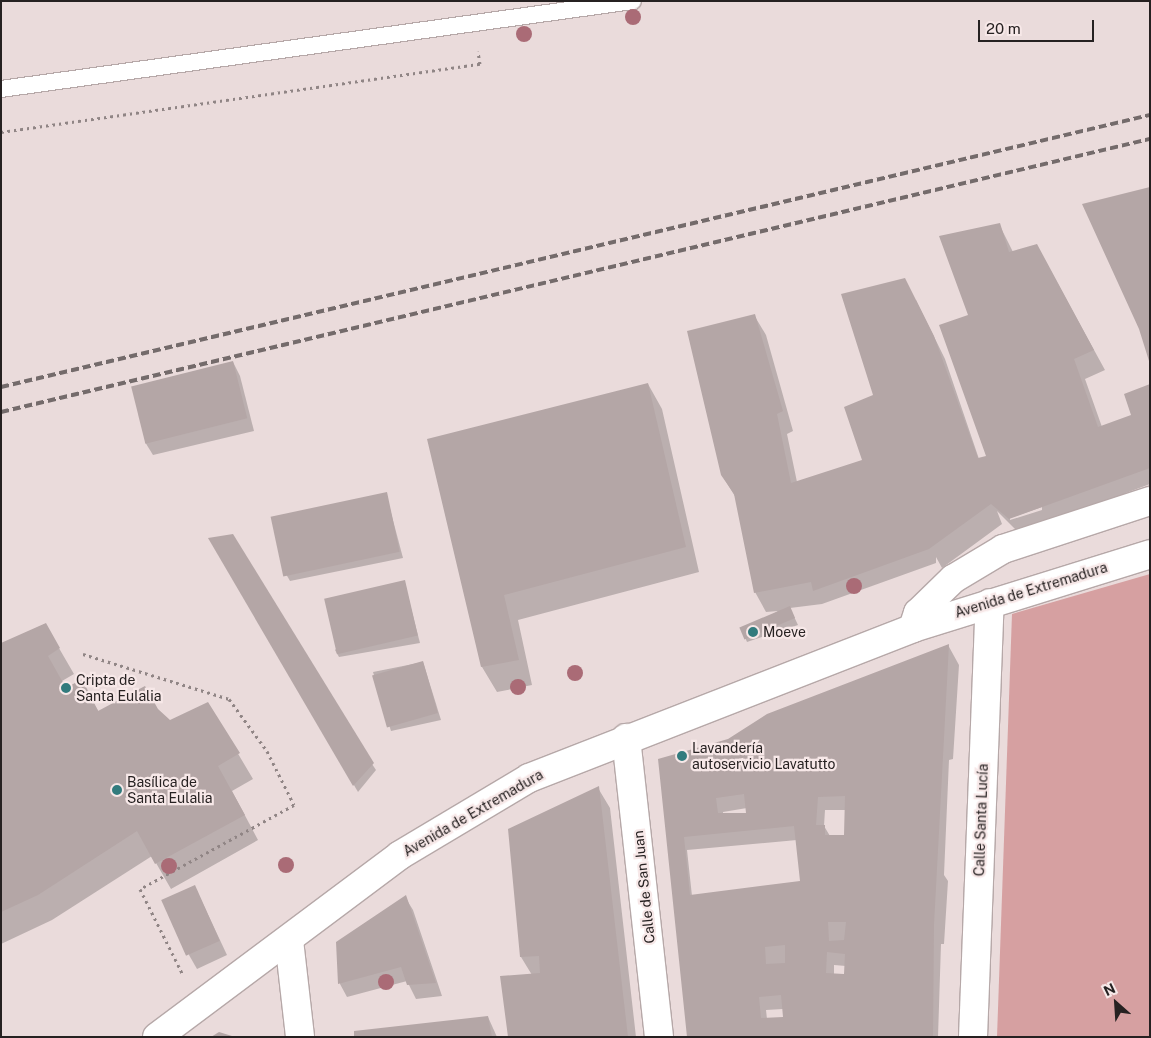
<!DOCTYPE html>
<html>
<head>
<meta charset="utf-8">
<style>
  body { margin:0 }
  #map { position:relative; width:1151px; height:1038px; overflow:hidden; background:#eadbdb; font-family:"Public Sans",sans-serif }
  div>[style] { position:absolute }
  [style*='--x'] { left:calc(var(--x)*1px); top:calc(var(--y)*1px); width:calc(var(--w)*1px); rotate:calc(var(--a)*1deg) }
  .green>* { inset:0; background:#d6a0a1 }
  .shadow>* { inset:0; background:#0003 }
  .building>* { inset:0; background:#b4a6a6; transform-origin:0 0 }
  .path>* { height:3px; margin-top:-1.5px; transform-origin:0; background:repeating-linear-gradient(90deg,#908585 0 2.5px,transparent 0 6.5px) }
  .roads { filter:drop-shadow(1px 0 #b6a8a8) drop-shadow(-1px 0 #b6a8a8) drop-shadow(0 1px #b6a8a8) drop-shadow(0 -1px #b6a8a8) }
  .service>* { height:16px; margin:-8px; padding:0 8px; transform-origin:8px; border-radius:8px; background:#fff }
  .minor>* { height:28px; margin:-14px; padding:0 14px; transform-origin:14px; border-radius:14px; background:#fff }
  .primary>* { height:28px; margin:-14px; padding:0 14px; transform-origin:14px; border-radius:14px; background:#fff }
  .rail>* { height:4px; margin-top:-2px; transform-origin:0; background:repeating-linear-gradient(90deg,#746b6b 0 8px,transparent 0 12px) }
  .trees>* { width:16px; height:16px; margin:-8px; border-radius:50%; background:#aa6b76 }
  .dots>* { width:14px; height:14px; translate:-50% -50%; box-sizing:border-box; border:2px solid #f7e8e8; border-radius:50% }
  span { translate:-50% -50%; white-space:nowrap; text-align:center; line-height:1.15; -webkit-text-stroke:4.5px #f7e8e8; paint-order:stroke }
  .street-label { font-size:14px; color:#262121 }
  .poi-label { font-size:14px; color:#262121 }
  .left { translate:0 -50%; text-align:left }
  .frame { position:absolute; inset:0; border:2px solid #262121; pointer-events:none }
  .north { position:absolute; left:1091px; top:978px; width:50px; height:50px; -webkit-text-stroke:4px #f7e8e8; paint-order:stroke; rotate:334deg; font-size:14px; font-weight:700; line-height:20px; text-align:center; color:#262121 }
  .north::after { content:''; display:block; margin:auto; width:18px; height:22px; background:#262121; clip-path:polygon(50% 0,100% 100%,50% 72%,0 100%) }
  .scale { position:absolute; left:978px; top:20px; width:116px; height:22px; box-sizing:border-box; border:2px solid #262121; border-top:0; padding-left:6px; font-size:15px; line-height:18px; white-space:nowrap; color:#262121; -webkit-text-stroke:4px #f7e8e8; paint-order:stroke }
</style>
</head>
<body>
<div id="map">
  <div class="green">
    <i style="clip-path:polygon(1150px 574px,1150px 1037px,997px 1037px,1012px 614px)"></i>
  </div>
  <div class="shadow">
    <i style="clip-path:polygon(evenodd,999px 224px,1013px 252px,1048px 266px,1105px 370px,1085px 379px,1102px 427px,1132px 416px,1150px 385px,1150px 484px,1126px 493px,1128px 499px,1018px 532px,997px 511px,1002px 524px,942px 568px,936px 557px,936px 563px,822px 604px,790px 608px,798px 625px,747px 642px,744px 635px,778px 611px,766px 612px,755px 592px,736px 498px,722px 475px,754px 315px,766px 335px,793px 431px,787px 434px,797px 482px,864px 461px,873px 396px,916px 300px,945px 359px,979px 459px,988px 463px,969px 316px,999px 224px,1042px 507px,1042px 510px,1010px 520px,1010px 518px,1042px 507px)"></i>
    <i style="clip-path:polygon(233px 362px,240px 376px,254px 431px,153px 455px,145px 442px)"></i>
    <i style="clip-path:polygon(648px 384px,662px 409px,699px 572px,518px 620px,532px 685px,497px 692px,482px 667px,428px 440px)"></i>
    <i style="clip-path:polygon(386px 494px,403px 558px,290px 581px,286px 574px)"></i>
    <i style="clip-path:polygon(210px 539px,372px 764px,376px 770px,358px 792px)"></i>
    <i style="clip-path:polygon(404px 581px,420px 643px,339px 657px,335px 650px)"></i>
    <i style="clip-path:polygon(45px 624px,74px 674px,62px 681px,66px 689px,81px 681px,99px 712px,158px 712px,170px 722px,208px 703px,253px 779px,232px 791px,258px 840px,171px 889px,152px 856px,52px 920px,1px 944px,1px 644px)"></i>
    <i style="clip-path:polygon(evenodd,948px 645px,959px 665px,953px 759px,949px 760px,944px 875px,948px 881px,944px 944px,941px 944px,938px 1037px,688px 1037px,659px 760px,728px 740px,948px 645px,747px 808px,747px 814px,723px 814px,723px 812px,747px 808px,948px 645px,825px 810px,846px 810px,845px 836px,830px 836px,824px 826px,825px 810px,948px 645px,797px 840px,801px 882px,692px 896px,687px 850px,797px 840px,948px 645px,834px 965px,846px 966px,846px 975px,834px 975px,834px 965px,948px 645px,783px 1009px,785px 1018px,767px 1019px,766px 1010px,783px 1009px)"></i>
    <i style="clip-path:polygon(423px 662px,441px 720px,391px 731px,373px 672px)"></i>
    <i style="clip-path:polygon(598px 788px,610px 808px,636px 1037px,509px 1037px,532px 975px,521px 957px,510px 830px)"></i>
    <i style="clip-path:polygon(195px 887px,227px 955px,197px 969px,189px 955px)"></i>
    <i style="clip-path:polygon(405px 897px,413px 910px,442px 996px,416px 999px,407px 981px,347px 997px,340px 984px,338px 942px)"></i>
    <i style="clip-path:polygon(488px 1017px,497px 1037px,355px 1037px)"></i>
  </div>
  <div class="building">
    <i style="clip-path:polygon(1150px 187px,1150px 361px,1149px 361px,1139px 329px,1082px 204px)"></i>
    <i style="clip-path:polygon(1000px 223px,1009px 252px,1037px 244px,1094px 350px,1074px 359px,1098px 427px,1131px 415px,1124px 394px,1150px 384px,1150px 468px,1009px 519px,991px 504px,929px 549px,813px 591px,811px 582px,754px 593px,734px 494px,721px 475px,687px 331px,755px 314px,783px 411px,777px 414px,791px 483px,862px 460px,844px 407px,873px 395px,841px 294px,905px 278px,934px 336px,978px 458px,986px 456px,939px 325px,968px 315px,939px 236px)"></i>
    <i style="left:233px;top:361px;width:59px;height:105px;rotate:76deg"></i>
    <i style="clip-path:polygon(648px 383px,686px 547px,504px 595px,519px 660px,481px 667px,427px 439px)"></i>
    <i style="left:387px;top:492px;width:61px;height:119px;rotate:78deg"></i>
    <i style="clip-path:polygon(233px 534px,374px 763px,353px 786px,208px 538px)"></i>
    <i style="left:405px;top:580px;width:57px;height:83px;rotate:77deg"></i>
    <i style="left:790px;top:606px;width:13px;height:55px;rotate:67deg"></i>
    <i style="clip-path:polygon(46px 623px,60px 648px,48px 656px,66px 688px,82px 679px,98px 711px,145px 686px,158px 709px,170px 720px,208px 702px,240px 753px,218px 766px,245px 815px,155px 864px,137px 831px,38px 895px,1px 912px,1px 643px)"></i>
    <i style="clip-path:polygon(evenodd,949px 644px,934px 925px,933px 1037px,687px 1037px,658px 759px,728px 739px,767px 714px,949px 644px,744px 794px,746px 813px,718px 813px,716px 798px,744px 794px,949px 644px,845px 796px,844px 835px,825px 835px,825px 825px,816px 825px,818px 797px,845px 796px,949px 644px,794px 826px,800px 881px,690px 895px,684px 837px,794px 826px,949px 644px,828px 922px,846px 922px,844px 940px,829px 941px,828px 922px,949px 644px,785px 945px,785px 963px,766px 964px,765px 947px,785px 945px,949px 644px,827px 952px,845px 954px,844px 974px,826px 973px,827px 952px,949px 644px,781px 995px,783px 1017px,761px 1018px,759px 997px,781px 995px)"></i>
    <i style="left:423px;top:661px;width:54px;height:53px;rotate:74deg"></i>
    <i style="clip-path:polygon(599px 786px,628px 1037px,508px 1037px,500px 976px,540px 973px,539px 956px,520px 957px,508px 829px)"></i>
    <i style="left:195px;top:885px;width:61px;height:37px;rotate:66deg"></i>
    <i style="clip-path:polygon(406px 895px,436px 983px,407px 985px,401px 967px,338px 984px,336px 942px)"></i>
    <i style="clip-path:polygon(488px 1016px,492px 1037px,354px 1037px,354px 1031px)"></i>
    <i style="clip-path:polygon(219px 1032px,232px 1036px,232px 1037px,211px 1037px)"></i>
  </div>
  <div class="path">
    <i style="--x:1;--y:132;--w:484;--a:-8.1"></i>
    <i style="--x:480;--y:64;--w:13;--a:-99"></i>
    <i style="--x:83;--y:654;--w:153;--a:17.1"></i>
    <i style="--x:229;--y:699;--w:64;--a:53.8"></i>
    <i style="--x:267;--y:751;--w:60;--a:63.4"></i>
    <i style="--x:294;--y:805;--w:175;--a:151.4"></i>
    <i style="--x:140;--y:889;--w:96;--a:63.4"></i>
  </div>
  <div class="roads">
    <div class="service">
      <i style="--x:1;--y:89;--w:638;--a:-7.93"></i>
    </div>
    <div class="minor">
      <i style="--x:913;--y:628;--w:16;--a:-72"></i>
      <i style="--x:918;--y:613;--w:49;--a:-44.2"></i>
      <i style="--x:953;--y:579;--w:58;--a:-31"></i>
      <i style="--x:1003;--y:549;--w:155;--a:-18.1"></i>
      <i style="--x:626;--y:738;--w:301;--a:83.7"></i>
      <i style="--x:289;--y:940;--w:98;--a:83.5"></i>
      <i style="--x:973;--y:1037;--w:434;--a:-87.8"></i>
    </div>
    <div class="primary">
      <i style="--x:157;--y:1037;--w:304;--a:-36.8"></i>
      <i style="--x:400;--y:855;--w:150;--a:-30.8"></i>
      <i style="--x:529;--y:778;--w:412;--a:-21.3"></i>
      <i style="--x:913;--y:628;--w:248;--a:-17.3"></i>
    </div>
  </div>
  <div class="rail">
    <i style="--x:1;--y:387;--w:1181;--a:-13.32"></i>
    <i style="--x:1;--y:412;--w:1181;--a:-13.37"></i>
  </div>
  <div class="trees">
    <i style="left:633px;top:17px"></i>
    <i style="left:524px;top:34px"></i>
    <i style="left:854px;top:586px"></i>
    <i style="left:575px;top:673px"></i>
    <i style="left:518px;top:687px"></i>
    <i style="left:286px;top:865px"></i>
    <i style="left:169px;top:866px"></i>
    <i style="left:386px;top:982px"></i>
  </div>
  <div class="dots">
    <i style="left:753px;top:632px;background:#327b7d"></i>
    <i style="left:66px;top:688px;background:#327b7d"></i>
    <i style="left:682px;top:756px;background:#327b7d"></i>
    <i style="left:117px;top:790px;background:#327b7d"></i>
  </div>
  <div class="street-label">
    <span style="left:1031px;top:590px;rotate:-17deg">Avenida de Extremadura</span>
    <span style="left:473px;top:813px;rotate:-30deg">Avenida de Extremadura</span>
    <span style="left:981px;top:820px;rotate:-88deg">Calle Santa Lucía</span>
    <span style="left:644px;top:887px;rotate:-96deg">Calle de San Juan</span>
  </div>
  <div class="poi-label">
    <span class="left" style="left:763px;top:632px">Moeve</span>
    <span class="left" style="left:76px;top:688px">Cripta de<br>Santa Eulalia</span>
    <span class="left" style="left:692px;top:756px">Lavandería<br>autoservicio Lavatutto</span>
    <span class="left" style="left:127px;top:790px">Basílica de<br>Santa Eulalia</span>
  </div>
  <div class="frame"></div>
  <div class="north">N</div>
  <div class="scale">20 m</div>
</div>
</body>
</html>
